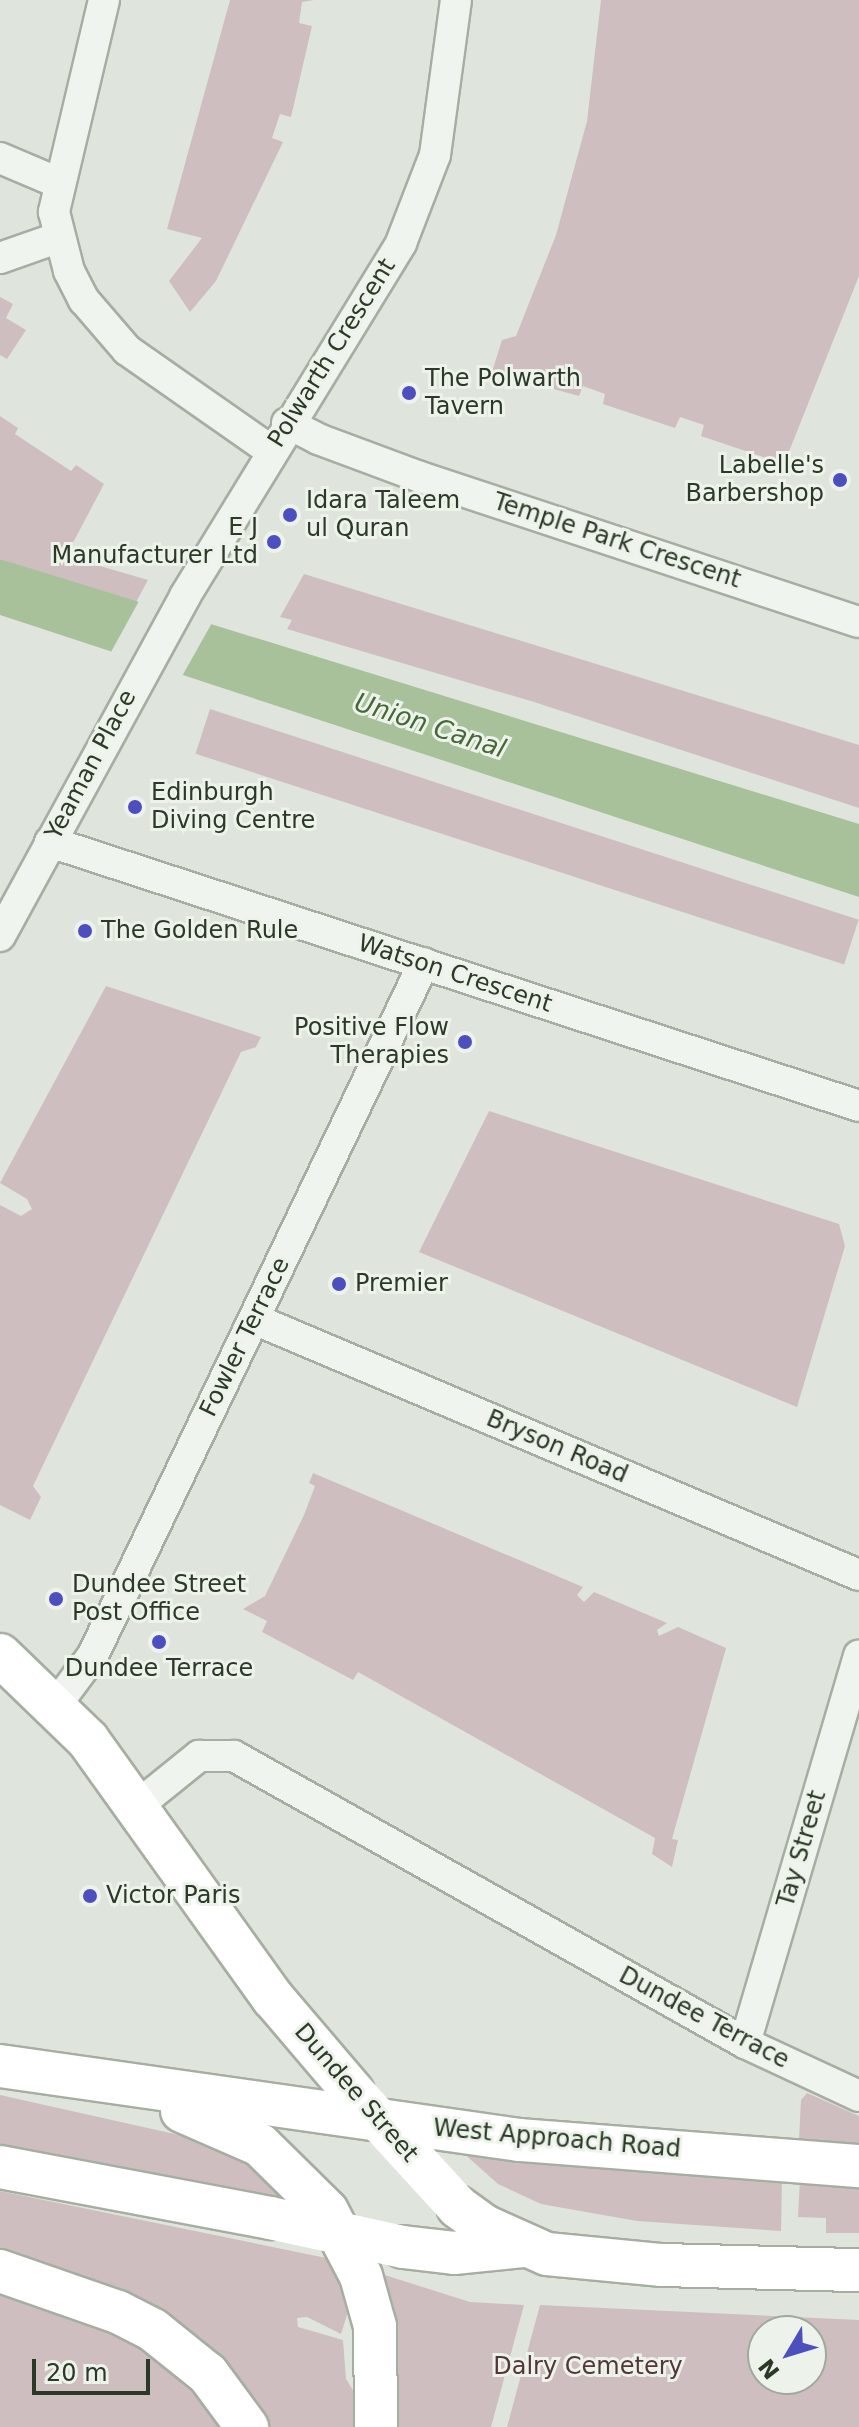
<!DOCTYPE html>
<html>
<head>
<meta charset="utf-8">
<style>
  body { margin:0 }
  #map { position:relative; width:859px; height:2427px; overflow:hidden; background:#dfe5dc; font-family:"DejaVu Sans",sans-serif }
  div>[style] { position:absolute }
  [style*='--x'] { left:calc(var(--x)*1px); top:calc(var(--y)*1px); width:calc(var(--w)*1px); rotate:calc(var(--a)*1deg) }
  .green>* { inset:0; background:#cebec0; transform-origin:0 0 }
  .water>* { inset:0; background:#a8c19b }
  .pier>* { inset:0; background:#dfe5dc }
  .roads { filter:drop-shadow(2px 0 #a6aea2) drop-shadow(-2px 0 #a6aea2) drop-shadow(0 2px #a6aea2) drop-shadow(0 -2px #a6aea2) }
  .street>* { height:30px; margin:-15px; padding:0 15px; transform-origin:15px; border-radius:15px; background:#f0f4ef }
  .secondary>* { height:42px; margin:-21px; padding:0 21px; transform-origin:21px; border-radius:21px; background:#fff }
  .secondary-bridge>* { height:42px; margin:-21px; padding:0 21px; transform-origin:21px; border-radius:21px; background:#fff }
  .dots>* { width:22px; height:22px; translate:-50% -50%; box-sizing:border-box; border:4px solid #edf3eb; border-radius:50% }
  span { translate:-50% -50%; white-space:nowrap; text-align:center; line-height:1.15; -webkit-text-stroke:6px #edf3eb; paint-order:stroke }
  .street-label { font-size:24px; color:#2c3928 }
  .poi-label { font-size:24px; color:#2c3928 }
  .left { translate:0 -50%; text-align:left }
  .right { translate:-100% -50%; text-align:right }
  .park-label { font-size:24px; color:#533738 }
  .water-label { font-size:26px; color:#466837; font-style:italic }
  .north { position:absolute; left:747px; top:2315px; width:80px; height:80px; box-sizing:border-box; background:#edf3eb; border:2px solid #a0a99d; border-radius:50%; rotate:232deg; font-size:22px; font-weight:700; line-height:32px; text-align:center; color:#2c3928 }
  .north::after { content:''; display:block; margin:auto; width:28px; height:36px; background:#4d4fbe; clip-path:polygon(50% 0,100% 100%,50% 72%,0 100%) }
  .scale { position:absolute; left:32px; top:2359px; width:118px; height:36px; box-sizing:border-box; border:4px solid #2c3928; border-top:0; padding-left:10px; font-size:24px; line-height:28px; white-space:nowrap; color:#2c3928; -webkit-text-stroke:6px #edf3eb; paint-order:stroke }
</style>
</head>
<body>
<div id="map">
  <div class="green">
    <i style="clip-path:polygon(230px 0,314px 0,302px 2px,299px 23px,312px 26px,291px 117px,280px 114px,272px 138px,283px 142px,216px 281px,190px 312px,169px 281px,202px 238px,167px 229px)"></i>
    <i style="clip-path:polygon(601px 0,859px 0,859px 276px,784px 464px,701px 436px,704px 425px,680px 417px,675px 428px,603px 404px,605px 394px,583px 386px,579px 396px,492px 372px,502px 340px,516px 336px,556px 235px,587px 121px)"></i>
    <i style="clip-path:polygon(0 297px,13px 304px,6px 318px,26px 330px,7px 359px,0 355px)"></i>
    <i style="clip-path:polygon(0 416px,18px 428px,15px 434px,71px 471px,76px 465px,104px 484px,66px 556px,148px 580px,135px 604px,0 559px)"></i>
    <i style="clip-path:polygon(304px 574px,859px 745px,859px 808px,534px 702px,287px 629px,292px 620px,280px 617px)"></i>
    <i style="left:210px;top:709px;width:682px;height:47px;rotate:18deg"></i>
    <i style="clip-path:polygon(106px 986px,261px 1037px,256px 1047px,241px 1052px,113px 1319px,33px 1486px,41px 1497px,30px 1520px,0 1505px,0 1205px,21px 1216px,32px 1209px,27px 1199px,0 1183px)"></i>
    <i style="clip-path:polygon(489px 1111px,839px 1224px,845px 1246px,797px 1407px,419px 1252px)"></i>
    <i style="clip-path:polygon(313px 1473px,583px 1587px,577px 1595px,584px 1602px,594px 1592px,667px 1623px,657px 1630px,659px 1636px,678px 1627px,726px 1648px,672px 1839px,678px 1840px,672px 1867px,652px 1854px,655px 1838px,358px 1672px,353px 1680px,262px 1632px,267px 1621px,243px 1609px,265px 1596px,304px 1515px,315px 1486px,309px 1483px)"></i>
    <i style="clip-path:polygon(807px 2093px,859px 2116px,859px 2144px,799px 2140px,801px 2100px)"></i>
    <i style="clip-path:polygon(0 2095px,197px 2139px,242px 2156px,307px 2212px,0 2156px)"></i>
    <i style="clip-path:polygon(461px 2151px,782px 2178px,781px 2231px,637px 2221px,541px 2204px,498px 2184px)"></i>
    <i style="clip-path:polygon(800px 2179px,859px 2184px,859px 2233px,826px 2233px,826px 2218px,798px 2217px)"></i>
    <i style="clip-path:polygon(0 2191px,336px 2260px,352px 2299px,341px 2334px,307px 2317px,297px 2318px,298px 2327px,343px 2340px,346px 2379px,363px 2406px,361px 2427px,265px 2427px,0 2257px)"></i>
    <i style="clip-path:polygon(372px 2271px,470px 2302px,524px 2305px,491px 2427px,395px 2427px)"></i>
    <i style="clip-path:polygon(0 2289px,146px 2344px,211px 2402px,227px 2427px,0 2427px)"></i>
    <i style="clip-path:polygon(evenodd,540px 2305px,859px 2320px,859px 2427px,507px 2427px,540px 2305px,763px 2331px,811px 2331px,811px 2379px,763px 2379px,763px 2331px)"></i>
  </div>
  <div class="water">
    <i style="clip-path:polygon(0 559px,859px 824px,859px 897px,0 615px)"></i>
  </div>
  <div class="pier">
    <i style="clip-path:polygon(139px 601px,213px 621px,181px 678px,111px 652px)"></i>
  </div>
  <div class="roads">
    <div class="street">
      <i style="--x:104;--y:0;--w:218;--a:103.3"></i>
      <i style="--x:54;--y:212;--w:61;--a:75.7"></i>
      <i style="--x:69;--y:271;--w:33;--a:63"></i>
      <i style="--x:84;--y:300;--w:66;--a:49.3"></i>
      <i style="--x:127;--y:350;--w:174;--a:35"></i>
      <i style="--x:0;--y:158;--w:64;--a:23"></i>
      <i style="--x:0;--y:258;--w:60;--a:-19.3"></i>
      <i style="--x:287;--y:423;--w:35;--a:27"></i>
      <i style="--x:318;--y:439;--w:109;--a:20.4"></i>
      <i style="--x:420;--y:477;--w:462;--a:18.3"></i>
      <i style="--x:50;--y:842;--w:851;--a:18.07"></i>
      <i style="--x:0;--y:936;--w:387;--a:-61.4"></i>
      <i style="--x:185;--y:596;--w:414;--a:-58.5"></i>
      <i style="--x:401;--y:243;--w:94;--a:-68.9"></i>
      <i style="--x:435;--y:155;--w:156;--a:-82.3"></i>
      <i style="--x:254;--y:1319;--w:657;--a:22.94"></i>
      <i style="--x:56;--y:1705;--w:62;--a:-53.5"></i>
      <i style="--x:93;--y:1655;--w:767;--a:-64.44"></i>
      <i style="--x:137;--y:1806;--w:80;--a:-38.9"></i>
      <i style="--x:199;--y:1756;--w:35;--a:0"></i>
      <i style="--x:234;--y:1756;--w:586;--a:29.32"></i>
      <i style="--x:745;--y:2043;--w:126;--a:24.9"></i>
      <i style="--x:745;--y:2043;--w:404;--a:-73.6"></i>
    </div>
    <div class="secondary">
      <i style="--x:0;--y:1655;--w:122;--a:44"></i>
      <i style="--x:88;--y:1740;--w:317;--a:54.4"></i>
      <i style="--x:273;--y:1998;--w:123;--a:49.6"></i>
      <i style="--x:0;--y:2066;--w:525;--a:8.1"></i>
      <i style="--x:520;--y:2140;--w:340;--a:4.4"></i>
      <i style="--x:182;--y:2111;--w:85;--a:23.6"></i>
      <i style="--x:260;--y:2145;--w:94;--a:44.6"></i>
      <i style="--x:327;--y:2211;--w:73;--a:62.4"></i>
      <i style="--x:361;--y:2276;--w:52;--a:74.4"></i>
      <i style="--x:375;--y:2326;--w:101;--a:89.4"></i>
      <i style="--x:0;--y:2167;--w:275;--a:10.7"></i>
      <i style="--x:458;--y:2207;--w:32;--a:36"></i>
      <i style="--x:484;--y:2226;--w:69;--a:24"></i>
      <i style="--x:547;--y:2254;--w:116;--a:5.5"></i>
      <i style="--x:662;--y:2265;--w:197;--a:1.5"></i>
      <i style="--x:403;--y:2247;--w:51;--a:6.7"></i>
      <i style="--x:454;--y:2253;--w:69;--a:-5.8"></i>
      <i style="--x:0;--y:2271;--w:125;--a:19.2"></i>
      <i style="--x:118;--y:2312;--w:39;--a:27"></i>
      <i style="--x:153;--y:2330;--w:70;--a:38.7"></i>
      <i style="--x:208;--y:2374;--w:66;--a:53.7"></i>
    </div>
  </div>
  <div class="secondary-bridge">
    <i style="--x:353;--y:2092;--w:156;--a:47.6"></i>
    <i style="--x:270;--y:2218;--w:136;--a:12.3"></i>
  </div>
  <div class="dots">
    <i style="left:409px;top:393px;background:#4d4fbe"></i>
    <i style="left:840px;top:480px;background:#4d4fbe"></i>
    <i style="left:290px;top:515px;background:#4d4fbe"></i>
    <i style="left:274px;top:542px;background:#4d4fbe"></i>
    <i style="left:135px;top:807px;background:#4d4fbe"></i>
    <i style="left:85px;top:931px;background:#4d4fbe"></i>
    <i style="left:465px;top:1042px;background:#4d4fbe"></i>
    <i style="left:339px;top:1284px;background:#4d4fbe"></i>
    <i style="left:56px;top:1599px;background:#4d4fbe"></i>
    <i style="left:159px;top:1642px;background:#4d4fbe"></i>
    <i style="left:90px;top:1896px;background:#4d4fbe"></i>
  </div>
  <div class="street-label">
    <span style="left:332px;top:353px;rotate:-58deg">Polwarth Crescent</span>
    <span style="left:617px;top:541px;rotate:18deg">Temple Park Crescent</span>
    <span style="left:91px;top:765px;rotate:-62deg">Yeaman Place</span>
    <span style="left:455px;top:974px;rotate:18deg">Watson Crescent</span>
    <span style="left:245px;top:1337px;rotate:-64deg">Fowler Terrace</span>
    <span style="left:557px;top:1447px;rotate:23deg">Bryson Road</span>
    <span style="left:802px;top:1849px;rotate:-74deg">Tay Street</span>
    <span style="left:704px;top:2018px;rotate:28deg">Dundee Terrace</span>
    <span style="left:356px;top:2093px;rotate:49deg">Dundee Street</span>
    <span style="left:557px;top:2139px;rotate:5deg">West Approach Road</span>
  </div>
  <div class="poi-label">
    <span class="left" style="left:425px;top:393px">The Polwarth<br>Tavern</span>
    <span class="right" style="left:824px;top:480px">Labelle's<br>Barbershop</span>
    <span class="left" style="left:306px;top:515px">Idara Taleem<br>ul Quran</span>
    <span class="right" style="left:258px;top:542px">E J<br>Manufacturer Ltd</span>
    <span class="left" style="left:151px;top:807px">Edinburgh<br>Diving Centre</span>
    <span class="left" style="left:101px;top:931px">The Golden Rule</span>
    <span class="right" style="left:449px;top:1042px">Positive Flow<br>Therapies</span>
    <span class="left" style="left:355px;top:1284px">Premier</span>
    <span class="left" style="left:72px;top:1599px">Dundee Street<br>Post Office</span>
    <span style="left:159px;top:1669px">Dundee Terrace</span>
    <span class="left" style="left:106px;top:1896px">Victor Paris</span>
  </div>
  <div class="park-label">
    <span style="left:588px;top:2367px">Dalry Cemetery</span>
  </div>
  <div class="water-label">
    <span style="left:430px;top:726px;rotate:18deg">Union Canal</span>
  </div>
  <div class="north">N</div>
  <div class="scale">20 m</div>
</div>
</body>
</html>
